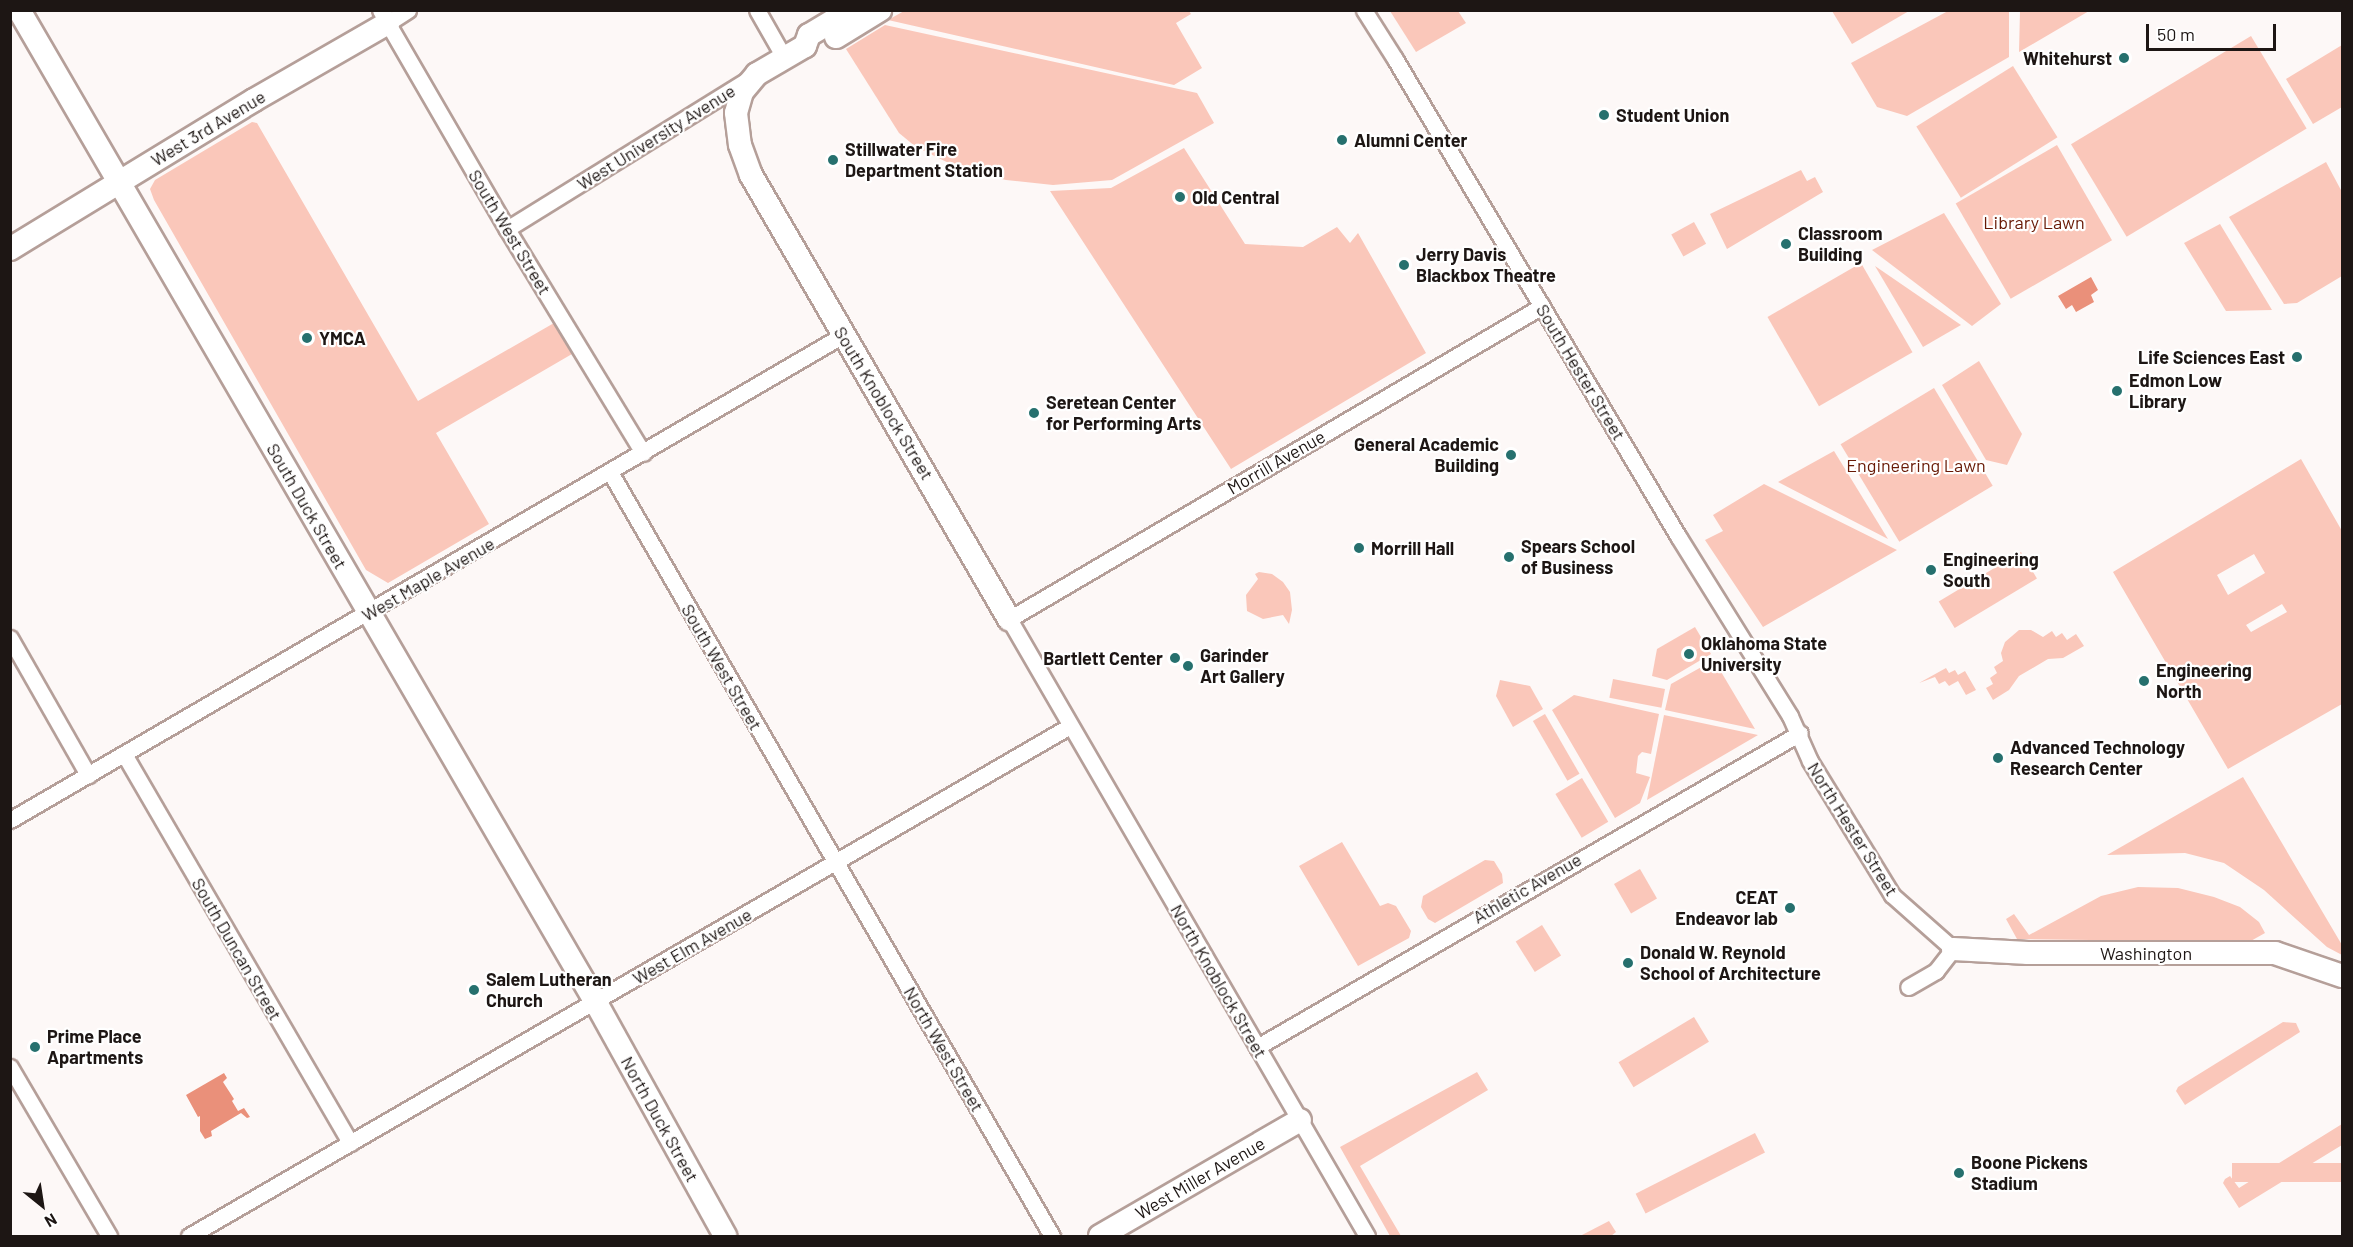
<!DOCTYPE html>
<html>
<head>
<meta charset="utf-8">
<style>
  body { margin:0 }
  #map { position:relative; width:2353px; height:1247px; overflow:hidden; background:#fdf8f7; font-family:Barlow,sans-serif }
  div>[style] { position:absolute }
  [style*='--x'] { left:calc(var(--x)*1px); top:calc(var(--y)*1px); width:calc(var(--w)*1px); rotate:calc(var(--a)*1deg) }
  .green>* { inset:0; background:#fac7ba; transform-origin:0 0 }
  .water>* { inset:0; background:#ea907a }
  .roads { filter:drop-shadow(2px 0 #b59f99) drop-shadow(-2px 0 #b59f99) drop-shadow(0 2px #b59f99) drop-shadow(0 -2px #b59f99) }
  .street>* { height:15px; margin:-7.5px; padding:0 7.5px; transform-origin:7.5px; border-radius:7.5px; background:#fff }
  .secondary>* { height:22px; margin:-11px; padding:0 11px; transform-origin:11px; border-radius:11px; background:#fff }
  .dots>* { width:16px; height:16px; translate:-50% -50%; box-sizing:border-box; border:3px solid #fff; border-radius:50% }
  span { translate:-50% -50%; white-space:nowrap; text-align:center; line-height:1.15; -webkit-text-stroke:4.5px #fff; paint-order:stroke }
  .poi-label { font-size:18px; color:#1d1614; font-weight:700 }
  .right { translate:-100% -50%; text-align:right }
  .left { translate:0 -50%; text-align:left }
  .street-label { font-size:18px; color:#1d1614 }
  .park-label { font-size:18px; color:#681905 }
  .frame { position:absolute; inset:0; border:12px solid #1d1614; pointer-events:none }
  .north { position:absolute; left:12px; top:1175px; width:60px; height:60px; -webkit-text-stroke:4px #fff; paint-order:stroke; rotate:150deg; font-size:16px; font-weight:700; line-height:24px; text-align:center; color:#1d1614 }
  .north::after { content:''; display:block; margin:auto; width:21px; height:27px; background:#1d1614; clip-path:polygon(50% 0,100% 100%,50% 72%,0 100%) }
  .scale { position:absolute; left:2146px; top:24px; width:130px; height:27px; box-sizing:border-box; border:3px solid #1d1614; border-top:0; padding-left:8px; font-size:18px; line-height:21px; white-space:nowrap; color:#1d1614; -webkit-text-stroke:4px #fff; paint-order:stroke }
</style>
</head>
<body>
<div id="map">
  <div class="green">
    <i style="clip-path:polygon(904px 11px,1189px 11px,1191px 14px,1176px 23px,1202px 68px,1174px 85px,888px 20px)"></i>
    <i style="clip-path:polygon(1390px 11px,1458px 11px,1466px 23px,1416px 52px)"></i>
    <i style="clip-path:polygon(1832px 11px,1909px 11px,1852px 44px)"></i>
    <i style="clip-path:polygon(1948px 11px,2009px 11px,2009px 57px,1907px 116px,1877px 107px,1851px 63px)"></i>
    <i style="clip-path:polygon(2020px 11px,2020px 10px,2089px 11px,2019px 52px)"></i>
    <i style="clip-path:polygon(885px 25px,1197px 93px,1214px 123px,1112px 180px,1053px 185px,1006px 180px,961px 169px,916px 147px,899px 133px,846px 49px)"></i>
    <i style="left:2251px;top:36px;width:108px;height:210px;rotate:59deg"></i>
    <i style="clip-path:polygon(2342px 45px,2342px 107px,2313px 124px,2286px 79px)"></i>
    <i style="left:2013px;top:66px;width:84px;height:114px;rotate:58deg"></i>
    <i style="clip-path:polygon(252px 122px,257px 123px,418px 401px,554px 323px,572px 354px,436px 433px,489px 524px,388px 583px,366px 570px,154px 200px,150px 189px,155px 180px)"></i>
    <i style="left:2057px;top:145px;width:110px;height:117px;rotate:60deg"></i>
    <i style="clip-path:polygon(1184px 148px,1245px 244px,1303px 247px,1337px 227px,1350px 243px,1358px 233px,1426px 353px,1231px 469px,1050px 191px,1111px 188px)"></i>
    <i style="clip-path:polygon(2326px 162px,2342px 192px,2342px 276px,2297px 303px,2284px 304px,2229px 217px)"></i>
    <i style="clip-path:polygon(1801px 170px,1807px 181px,1815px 177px,1823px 192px,1727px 249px,1710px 214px)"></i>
    <i style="clip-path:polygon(1944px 213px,2001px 304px,1972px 326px,1872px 250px)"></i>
    <i style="left:1694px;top:222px;width:25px;height:26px;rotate:61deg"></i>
    <i style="clip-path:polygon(2220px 224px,2272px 310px,2226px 311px,2184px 243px)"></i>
    <i style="left:1861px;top:263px;width:103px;height:108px;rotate:60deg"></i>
    <i style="clip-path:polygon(1875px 266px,1961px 325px,1923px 347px)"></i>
    <i style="clip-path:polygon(1979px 361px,2022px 434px,2007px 465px,1986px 460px,1942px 385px)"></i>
    <i style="left:1934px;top:388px;width:114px;height:109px;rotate:59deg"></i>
    <i style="clip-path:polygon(1834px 451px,1888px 539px,1778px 482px)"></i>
    <i style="clip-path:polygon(evenodd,2301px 459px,2342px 531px,2342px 704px,2228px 769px,2113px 572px,2301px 459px,2254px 554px,2265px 573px,2228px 595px,2217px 575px,2254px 554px,2301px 459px,2282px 604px,2287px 612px,2251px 632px,2246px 625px,2282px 604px)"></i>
    <i style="clip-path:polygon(1764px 484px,1897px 550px,1763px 627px,1705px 540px,1723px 531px,1713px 515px)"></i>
    <i style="left:2021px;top:552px;width:31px;height:96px;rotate:59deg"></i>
    <i style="clip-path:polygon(1259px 572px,1272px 574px,1283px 582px,1290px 592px,1292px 610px,1289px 624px,1283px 615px,1263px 619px,1247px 611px,1246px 595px,1258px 579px,1255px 574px)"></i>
    <i style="clip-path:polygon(1695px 627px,1711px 654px,1667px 680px,1652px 676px,1657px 649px)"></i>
    <i style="clip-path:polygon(2019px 630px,2031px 630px,2043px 637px,2052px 631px,2056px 637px,2062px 633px,2067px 640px,2076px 634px,2084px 646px,2063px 658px,2048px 659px,2019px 676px,2009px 690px,1993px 700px,1986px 688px,1993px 684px,1990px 678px,1997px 673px,1994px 667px,2003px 661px,2001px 653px,2005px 642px)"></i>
    <i style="clip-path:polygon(1714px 660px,1755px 729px,1665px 710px,1671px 684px)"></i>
    <i style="clip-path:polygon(1946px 668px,1949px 673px,1955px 670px,1958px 675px,1965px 671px,1976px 690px,1966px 695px,1958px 681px,1949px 686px,1945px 681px,1939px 684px,1935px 677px,1919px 683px)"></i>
    <i style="left:1613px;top:679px;width:53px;height:19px;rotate:11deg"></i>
    <i style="clip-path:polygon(1500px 680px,1530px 686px,1543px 709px,1513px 727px,1496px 696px)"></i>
    <i style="clip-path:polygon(1574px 695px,1659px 714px,1651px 754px,1642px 752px,1638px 756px,1636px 773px,1650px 777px,1640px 803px,1615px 818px,1552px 710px)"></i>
    <i style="left:1545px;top:714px;width:69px;height:14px;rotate:60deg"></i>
    <i style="clip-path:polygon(1664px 715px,1758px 735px,1647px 800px)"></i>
    <i style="clip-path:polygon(2243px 777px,2342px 945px,2342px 955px,2327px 947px,2264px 890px,2224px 863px,2185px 853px,2107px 855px)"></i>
    <i style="left:1582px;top:778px;width:51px;height:31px;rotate:59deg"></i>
    <i style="clip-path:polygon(1342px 842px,1380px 906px,1388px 903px,1396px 906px,1411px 931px,1409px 938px,1358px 966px,1299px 866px)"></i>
    <i style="clip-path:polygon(1485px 860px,1494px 861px,1502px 874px,1503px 883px,1435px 923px,1428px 919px,1421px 907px,1423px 896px)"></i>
    <i style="left:1640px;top:869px;width:34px;height:30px;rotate:60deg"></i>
    <i style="clip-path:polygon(2138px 887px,2178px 888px,2214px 897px,2240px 907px,2259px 922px,2265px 933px,2249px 942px,2017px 939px,2006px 919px,2014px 914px,2029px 935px,2101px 896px)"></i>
    <i style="left:1542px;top:925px;width:36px;height:31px;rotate:58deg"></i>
    <i style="left:1694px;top:1017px;width:29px;height:88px;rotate:59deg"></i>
    <i style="clip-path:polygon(2283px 1022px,2296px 1023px,2300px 1032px,2185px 1105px,2176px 1091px,2178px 1087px)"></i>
    <i style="clip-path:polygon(1477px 1072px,1488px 1090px,1360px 1166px,1401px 1236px,1390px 1236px,1340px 1147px)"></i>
    <i style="clip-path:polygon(2342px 1124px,2342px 1145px,2239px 1208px,2223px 1183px,2225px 1179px,2230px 1176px,2239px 1188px)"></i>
    <i style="left:1755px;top:1133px;width:22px;height:134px;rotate:63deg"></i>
    <i style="left:2342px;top:1163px;width:19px;height:110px;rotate:90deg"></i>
    <i style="clip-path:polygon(1609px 1221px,1616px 1232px,1611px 1236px,1580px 1236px)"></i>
  </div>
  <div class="water">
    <i style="clip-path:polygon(2091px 277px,2098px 290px,2091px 295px,2094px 302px,2076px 312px,2072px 305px,2066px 309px,2058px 296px)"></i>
    <i style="clip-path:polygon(224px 1073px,227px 1078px,223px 1082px,234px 1099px,232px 1101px,238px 1111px,244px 1108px,250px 1117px,247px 1118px,241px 1113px,211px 1131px,212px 1136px,205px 1139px,200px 1131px,200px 1116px,198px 1117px,186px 1095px)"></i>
  </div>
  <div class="roads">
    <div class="street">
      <i style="--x:380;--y:10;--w:253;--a:59.9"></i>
      <i style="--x:507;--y:229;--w:262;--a:58.7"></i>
      <i style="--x:757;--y:10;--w:56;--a:60.3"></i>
      <i style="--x:1364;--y:10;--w:58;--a:57.7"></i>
      <i style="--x:1395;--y:59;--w:555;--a:59.32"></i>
      <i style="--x:1678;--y:536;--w:212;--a:58.1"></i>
      <i style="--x:1790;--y:716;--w:49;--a:66"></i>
      <i style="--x:1810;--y:761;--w:157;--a:58.5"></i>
      <i style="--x:1892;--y:895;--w:81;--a:41.5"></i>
      <i style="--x:1953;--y:949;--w:28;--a:128"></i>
      <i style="--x:1936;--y:971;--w:32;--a:150"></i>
      <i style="--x:388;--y:23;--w:24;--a:-33"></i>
      <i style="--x:507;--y:229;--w:282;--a:-31.8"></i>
      <i style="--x:610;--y:472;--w:883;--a:59.95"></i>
      <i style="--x:10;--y:638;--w:158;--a:60.3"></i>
      <i style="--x:124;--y:754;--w:450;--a:59.8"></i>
      <i style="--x:10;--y:820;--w:964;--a:-30.21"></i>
      <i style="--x:1257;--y:1047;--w:627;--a:-30.04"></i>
      <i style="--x:10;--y:1067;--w:196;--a:59.6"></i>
      <i style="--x:189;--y:1236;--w:1018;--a:-30.07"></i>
      <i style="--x:1367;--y:1236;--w:713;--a:-120.12"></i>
      <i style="--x:1009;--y:619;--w:618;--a:-30.42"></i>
    </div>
    <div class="secondary">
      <i style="--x:19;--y:10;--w:1146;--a:59.83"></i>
      <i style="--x:595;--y:1001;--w:269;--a:61"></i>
      <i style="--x:851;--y:10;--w:49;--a:149.2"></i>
      <i style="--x:809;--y:35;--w:12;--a:110"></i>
      <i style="--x:805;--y:46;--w:56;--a:149.7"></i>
      <i style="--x:757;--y:74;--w:23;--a:130"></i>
      <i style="--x:742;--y:92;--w:22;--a:106"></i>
      <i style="--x:736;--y:113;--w:32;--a:83"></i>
      <i style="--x:740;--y:145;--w:32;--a:70"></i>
      <i style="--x:751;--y:175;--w:514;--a:59.84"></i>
      <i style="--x:836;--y:37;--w:52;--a:-31.5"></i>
      <i style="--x:10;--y:249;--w:286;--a:-31.4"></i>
      <i style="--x:254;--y:100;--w:155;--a:-29.9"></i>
      <i style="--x:1953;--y:949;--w:75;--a:3.1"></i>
      <i style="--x:2028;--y:953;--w:247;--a:0"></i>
      <i style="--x:2275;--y:953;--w:71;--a:18.9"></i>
      <i style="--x:1100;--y:1236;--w:231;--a:-30.1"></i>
    </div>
  </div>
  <div class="dots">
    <i style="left:2124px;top:58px;background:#26706e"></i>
    <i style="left:1604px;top:115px;background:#26706e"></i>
    <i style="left:1342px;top:140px;background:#26706e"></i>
    <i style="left:833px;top:160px;background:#26706e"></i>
    <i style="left:1180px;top:197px;background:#26706e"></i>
    <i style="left:1786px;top:244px;background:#26706e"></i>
    <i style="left:1404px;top:265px;background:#26706e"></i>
    <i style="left:307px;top:338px;background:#26706e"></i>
    <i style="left:2297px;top:357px;background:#26706e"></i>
    <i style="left:2117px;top:391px;background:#26706e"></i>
    <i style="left:1034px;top:413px;background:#26706e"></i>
    <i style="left:1511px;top:455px;background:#26706e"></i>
    <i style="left:1359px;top:548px;background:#26706e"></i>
    <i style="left:1509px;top:557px;background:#26706e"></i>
    <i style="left:1931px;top:570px;background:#26706e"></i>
    <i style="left:1689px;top:654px;background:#26706e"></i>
    <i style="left:1175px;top:658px;background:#26706e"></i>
    <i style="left:1188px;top:666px;background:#26706e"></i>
    <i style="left:2144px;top:681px;background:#26706e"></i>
    <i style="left:1998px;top:758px;background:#26706e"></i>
    <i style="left:1790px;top:908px;background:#26706e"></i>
    <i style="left:1628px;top:963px;background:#26706e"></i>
    <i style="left:474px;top:990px;background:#26706e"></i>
    <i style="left:35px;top:1047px;background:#26706e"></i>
    <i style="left:1959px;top:1173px;background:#26706e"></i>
  </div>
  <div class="poi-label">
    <span class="right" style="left:2112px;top:58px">Whitehurst</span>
    <span class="left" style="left:1616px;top:115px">Student Union</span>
    <span class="left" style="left:1354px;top:140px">Alumni Center</span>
    <span class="left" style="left:845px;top:160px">Stillwater Fire<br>Department Station</span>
    <span class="left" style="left:1192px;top:197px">Old Central</span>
    <span class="left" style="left:1798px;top:244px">Classroom<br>Building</span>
    <span class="left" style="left:1416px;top:265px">Jerry Davis<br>Blackbox Theatre</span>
    <span class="left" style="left:319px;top:338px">YMCA</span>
    <span class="right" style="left:2285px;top:357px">Life Sciences East</span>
    <span class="left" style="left:2129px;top:391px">Edmon Low<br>Library</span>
    <span class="left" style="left:1046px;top:413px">Seretean Center<br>for Performing Arts</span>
    <span class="right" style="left:1499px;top:455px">General Academic<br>Building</span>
    <span class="left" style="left:1521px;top:557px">Spears School<br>of Business</span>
    <span class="left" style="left:1371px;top:548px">Morrill Hall</span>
    <span class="left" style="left:1943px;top:570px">Engineering<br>South</span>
    <span class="left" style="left:1701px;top:654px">Oklahoma State<br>University</span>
    <span class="left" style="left:1200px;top:666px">Garinder<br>Art Gallery</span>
    <span class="right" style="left:1163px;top:658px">Bartlett Center</span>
    <span class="left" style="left:2156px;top:681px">Engineering<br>North</span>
    <span class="left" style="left:2010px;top:758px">Advanced Technology<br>Research Center</span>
    <span class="right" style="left:1778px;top:908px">CEAT<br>Endeavor lab</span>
    <span class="left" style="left:1640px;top:963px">Donald W. Reynold<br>School of Architecture</span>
    <span class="left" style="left:486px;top:990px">Salem Lutheran<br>Church</span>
    <span class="left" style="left:47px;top:1047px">Prime Place<br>Apartments</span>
    <span class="left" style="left:1971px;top:1173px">Boone Pickens<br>Stadium</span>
  </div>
  <div class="street-label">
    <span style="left:208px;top:128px;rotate:-31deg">West 3rd Avenue</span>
    <span style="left:656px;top:137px;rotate:-32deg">West University Avenue</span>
    <span style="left:510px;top:232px;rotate:59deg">South West Street</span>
    <span style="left:1581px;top:372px;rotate:59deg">South Hester Street</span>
    <span style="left:884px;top:403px;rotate:59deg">South Knoblock Street</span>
    <span style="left:1276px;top:462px;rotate:-30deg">Morrill Avenue</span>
    <span style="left:307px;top:506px;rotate:60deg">South Duck Street</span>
    <span style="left:428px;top:579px;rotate:-30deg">West Maple Avenue</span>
    <span style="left:722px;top:667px;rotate:60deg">South West Street</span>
    <span style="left:1853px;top:829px;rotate:58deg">North Hester Street</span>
    <span style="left:1527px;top:888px;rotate:-30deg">Athletic Avenue</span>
    <span style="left:692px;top:946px;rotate:-30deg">West Elm Avenue</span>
    <span style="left:237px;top:949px;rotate:60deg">South Duncan Street</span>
    <span style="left:2146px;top:953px">Washington</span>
    <span style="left:1219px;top:981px;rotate:60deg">North Knoblock Street</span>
    <span style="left:944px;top:1049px;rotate:60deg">North West Street</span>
    <span style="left:660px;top:1119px;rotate:61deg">North Duck Street</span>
    <span style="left:1200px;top:1178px;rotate:-30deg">West Miller Avenue</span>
  </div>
  <div class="park-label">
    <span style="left:2034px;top:222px">Library Lawn</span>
    <span style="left:1916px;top:465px">Engineering Lawn</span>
  </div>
  <div class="frame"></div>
  <div class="north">N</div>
  <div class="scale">50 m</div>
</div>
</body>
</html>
